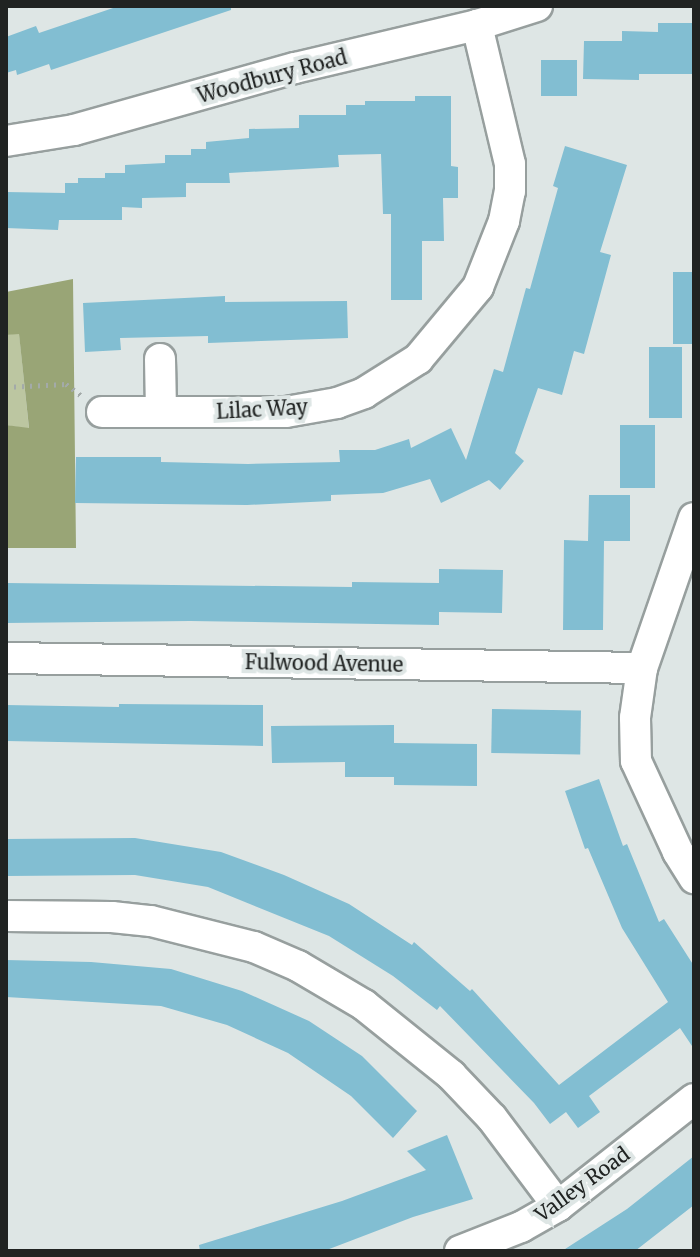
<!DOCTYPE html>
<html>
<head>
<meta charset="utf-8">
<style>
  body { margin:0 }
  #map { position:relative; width:700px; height:1257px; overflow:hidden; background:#dee6e5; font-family:Merriweather,serif }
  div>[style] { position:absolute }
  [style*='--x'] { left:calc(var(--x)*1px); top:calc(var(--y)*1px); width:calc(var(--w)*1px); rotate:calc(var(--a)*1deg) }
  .green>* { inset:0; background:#bcc6a1 }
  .forest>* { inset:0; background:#99a576 }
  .building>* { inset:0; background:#82bed2; transform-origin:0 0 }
  .path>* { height:5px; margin-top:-2.5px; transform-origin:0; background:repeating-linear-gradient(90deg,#a3aaa9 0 2px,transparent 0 8px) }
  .roads { filter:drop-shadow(2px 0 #979f9e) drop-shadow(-2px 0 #979f9e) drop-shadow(0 2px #979f9e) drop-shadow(0 -2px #979f9e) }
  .minor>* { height:30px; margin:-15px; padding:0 15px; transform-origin:15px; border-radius:15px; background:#fff }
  span { translate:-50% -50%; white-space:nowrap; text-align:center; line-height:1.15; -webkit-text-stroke:8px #dee6e5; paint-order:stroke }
  .street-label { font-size:20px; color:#202322 }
  .frame { position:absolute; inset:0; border:8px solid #202322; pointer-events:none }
</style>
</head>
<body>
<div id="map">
  <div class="green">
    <i style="clip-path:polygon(19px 333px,29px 429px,6px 425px,6px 335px)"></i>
  </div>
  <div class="forest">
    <i style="clip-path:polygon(73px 279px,76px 548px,6px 548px,6px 425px,29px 428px,19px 334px,6px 335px,6px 292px)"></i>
  </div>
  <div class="building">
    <i style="clip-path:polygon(119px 6px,231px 6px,231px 10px,51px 70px,49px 64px,17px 75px,16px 70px,6px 73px,6px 37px,36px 26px,39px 33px)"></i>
    <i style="clip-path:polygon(658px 23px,694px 23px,694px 74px,639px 74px,639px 80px,583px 79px,584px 41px,622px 41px,622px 31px,658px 32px)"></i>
    <i style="left:541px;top:60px;width:36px;height:36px"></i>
    <i style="clip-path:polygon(415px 96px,451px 96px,451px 166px,458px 167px,458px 198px,443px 198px,444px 241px,422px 241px,422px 300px,391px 300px,391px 214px,383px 214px,381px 154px,338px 155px,339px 167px,229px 173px,230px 183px,186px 183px,186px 197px,142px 198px,142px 208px,122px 207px,122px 220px,59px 220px,58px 230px,6px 228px,6px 192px,65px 193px,65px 183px,78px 183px,78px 178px,105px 178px,105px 173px,125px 173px,125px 165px,165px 163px,165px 155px,191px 155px,191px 149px,206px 149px,206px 142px,249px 138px,249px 129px,299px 128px,299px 115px,346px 115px,346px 105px,365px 105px,365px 101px,415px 101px)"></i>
    <i style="clip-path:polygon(565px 146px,627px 165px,600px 252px,611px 255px,584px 354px,574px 351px,562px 395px,538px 388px,515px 453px,524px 461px,500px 490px,489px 480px,441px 503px,430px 479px,383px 493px,331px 495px,331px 501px,247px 505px,75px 503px,76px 457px,161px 457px,161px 462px,248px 464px,340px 462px,339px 450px,375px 450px,409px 439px,411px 448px,451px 428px,466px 460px,494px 369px,503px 372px,526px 288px,530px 289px,558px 188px,553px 186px)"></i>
    <i style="left:694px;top:272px;width:72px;height:21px;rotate:90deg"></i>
    <i style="clip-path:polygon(225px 296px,225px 302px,347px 301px,348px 338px,208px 343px,208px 336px,120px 338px,121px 350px,85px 352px,83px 303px)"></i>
    <i style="left:649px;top:347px;width:33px;height:71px"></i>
    <i style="left:620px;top:425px;width:35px;height:63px"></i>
    <i style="clip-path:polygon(589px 495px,630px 495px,630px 541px,589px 541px,604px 541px,603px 630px,563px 630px,564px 540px,588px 541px)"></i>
    <i style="clip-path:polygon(439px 569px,503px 570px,502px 613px,439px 612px,439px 625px,190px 621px,6px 623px,6px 583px,352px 587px,352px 582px,439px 583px)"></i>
    <i style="clip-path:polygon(119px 704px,263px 705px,263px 746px,6px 741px,6px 705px,119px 707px)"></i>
    <i style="left:492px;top:709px;width:89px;height:44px;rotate:1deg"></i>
    <i style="clip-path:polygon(394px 725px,394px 743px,477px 744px,477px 786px,394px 785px,394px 777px,345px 777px,345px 762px,272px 763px,271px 726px)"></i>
    <i style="clip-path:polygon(599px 779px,623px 846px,627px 844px,659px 922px,664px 919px,694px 966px,694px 1049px,680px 1028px,589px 1096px,600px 1112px,578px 1128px,566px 1112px,550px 1124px,534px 1103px,440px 1006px,437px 1010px,393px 976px,329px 936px,208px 887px,135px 875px,6px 876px,6px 839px,135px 838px,221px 852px,284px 875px,349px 904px,412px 945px,414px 942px,470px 991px,472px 989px,559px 1085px,668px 1002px,622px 928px,588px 848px,585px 849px,565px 791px)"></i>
    <i style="clip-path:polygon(6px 960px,91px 962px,171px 969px,242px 991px,309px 1021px,362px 1056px,417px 1111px,393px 1138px,351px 1096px,288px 1053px,227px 1025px,161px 1006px,6px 997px)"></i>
    <i style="clip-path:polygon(447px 1135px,473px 1199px,413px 1217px,324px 1251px,200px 1251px,199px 1245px,342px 1201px,426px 1170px,407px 1151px)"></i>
    <i style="clip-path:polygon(694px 1156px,694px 1205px,635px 1251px,562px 1251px,627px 1209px)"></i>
  </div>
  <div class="path">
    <i style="--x:6;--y:387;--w:60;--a:-2.9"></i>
    <i style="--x:66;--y:384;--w:21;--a:37"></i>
  </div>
  <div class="roads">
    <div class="minor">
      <i style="--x:6;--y:141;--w:69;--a:-9.2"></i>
      <i style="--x:74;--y:130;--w:230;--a:-15.7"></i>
      <i style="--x:295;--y:68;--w:187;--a:-13.3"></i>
      <i style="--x:477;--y:25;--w:63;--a:-17.6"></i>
      <i style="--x:160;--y:359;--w:53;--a:88.9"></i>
      <i style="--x:102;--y:412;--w:184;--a:0"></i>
      <i style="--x:286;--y:412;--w:52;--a:-10"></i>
      <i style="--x:337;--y:403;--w:29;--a:-20"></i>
      <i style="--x:364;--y:393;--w:64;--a:-32.2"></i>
      <i style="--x:418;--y:359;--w:94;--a:-50.2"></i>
      <i style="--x:478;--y:287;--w:71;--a:-68.5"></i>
      <i style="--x:504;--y:221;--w:31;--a:-79"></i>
      <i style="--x:510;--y:191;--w:27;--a:-90"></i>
      <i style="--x:510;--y:164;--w:143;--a:-103.4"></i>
      <i style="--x:694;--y:518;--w:159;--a:109.1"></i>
      <i style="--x:642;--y:668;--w:50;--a:98"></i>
      <i style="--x:635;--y:718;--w:43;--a:88.7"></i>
      <i style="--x:636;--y:761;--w:100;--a:65.2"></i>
      <i style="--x:678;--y:852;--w:31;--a:58"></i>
      <i style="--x:6;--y:658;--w:636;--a:0.9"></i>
      <i style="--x:6;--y:916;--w:106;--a:0.5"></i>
      <i style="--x:112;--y:917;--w:39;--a:6"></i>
      <i style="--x:151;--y:921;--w:106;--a:14.2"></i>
      <i style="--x:254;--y:947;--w:48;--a:23.4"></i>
      <i style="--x:298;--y:966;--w:77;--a:30.6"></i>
      <i style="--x:364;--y:1005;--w:112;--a:38.8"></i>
      <i style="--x:451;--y:1075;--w:59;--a:46.4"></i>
      <i style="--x:492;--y:1118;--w:110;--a:53.1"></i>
      <i style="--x:460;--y:1251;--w:66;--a:-21.5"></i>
      <i style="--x:521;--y:1227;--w:43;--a:-29.6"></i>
      <i style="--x:558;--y:1206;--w:173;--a:-38.2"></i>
    </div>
  </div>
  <div class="street-label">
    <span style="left:272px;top:76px;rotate:-15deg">Woodbury Road</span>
    <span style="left:262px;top:409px;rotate:-3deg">Lilac Way</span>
    <span style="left:324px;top:663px;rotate:1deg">Fulwood Avenue</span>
    <span style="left:582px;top:1184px;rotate:-36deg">Valley Road</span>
  </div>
  <div class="frame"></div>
</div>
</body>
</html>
